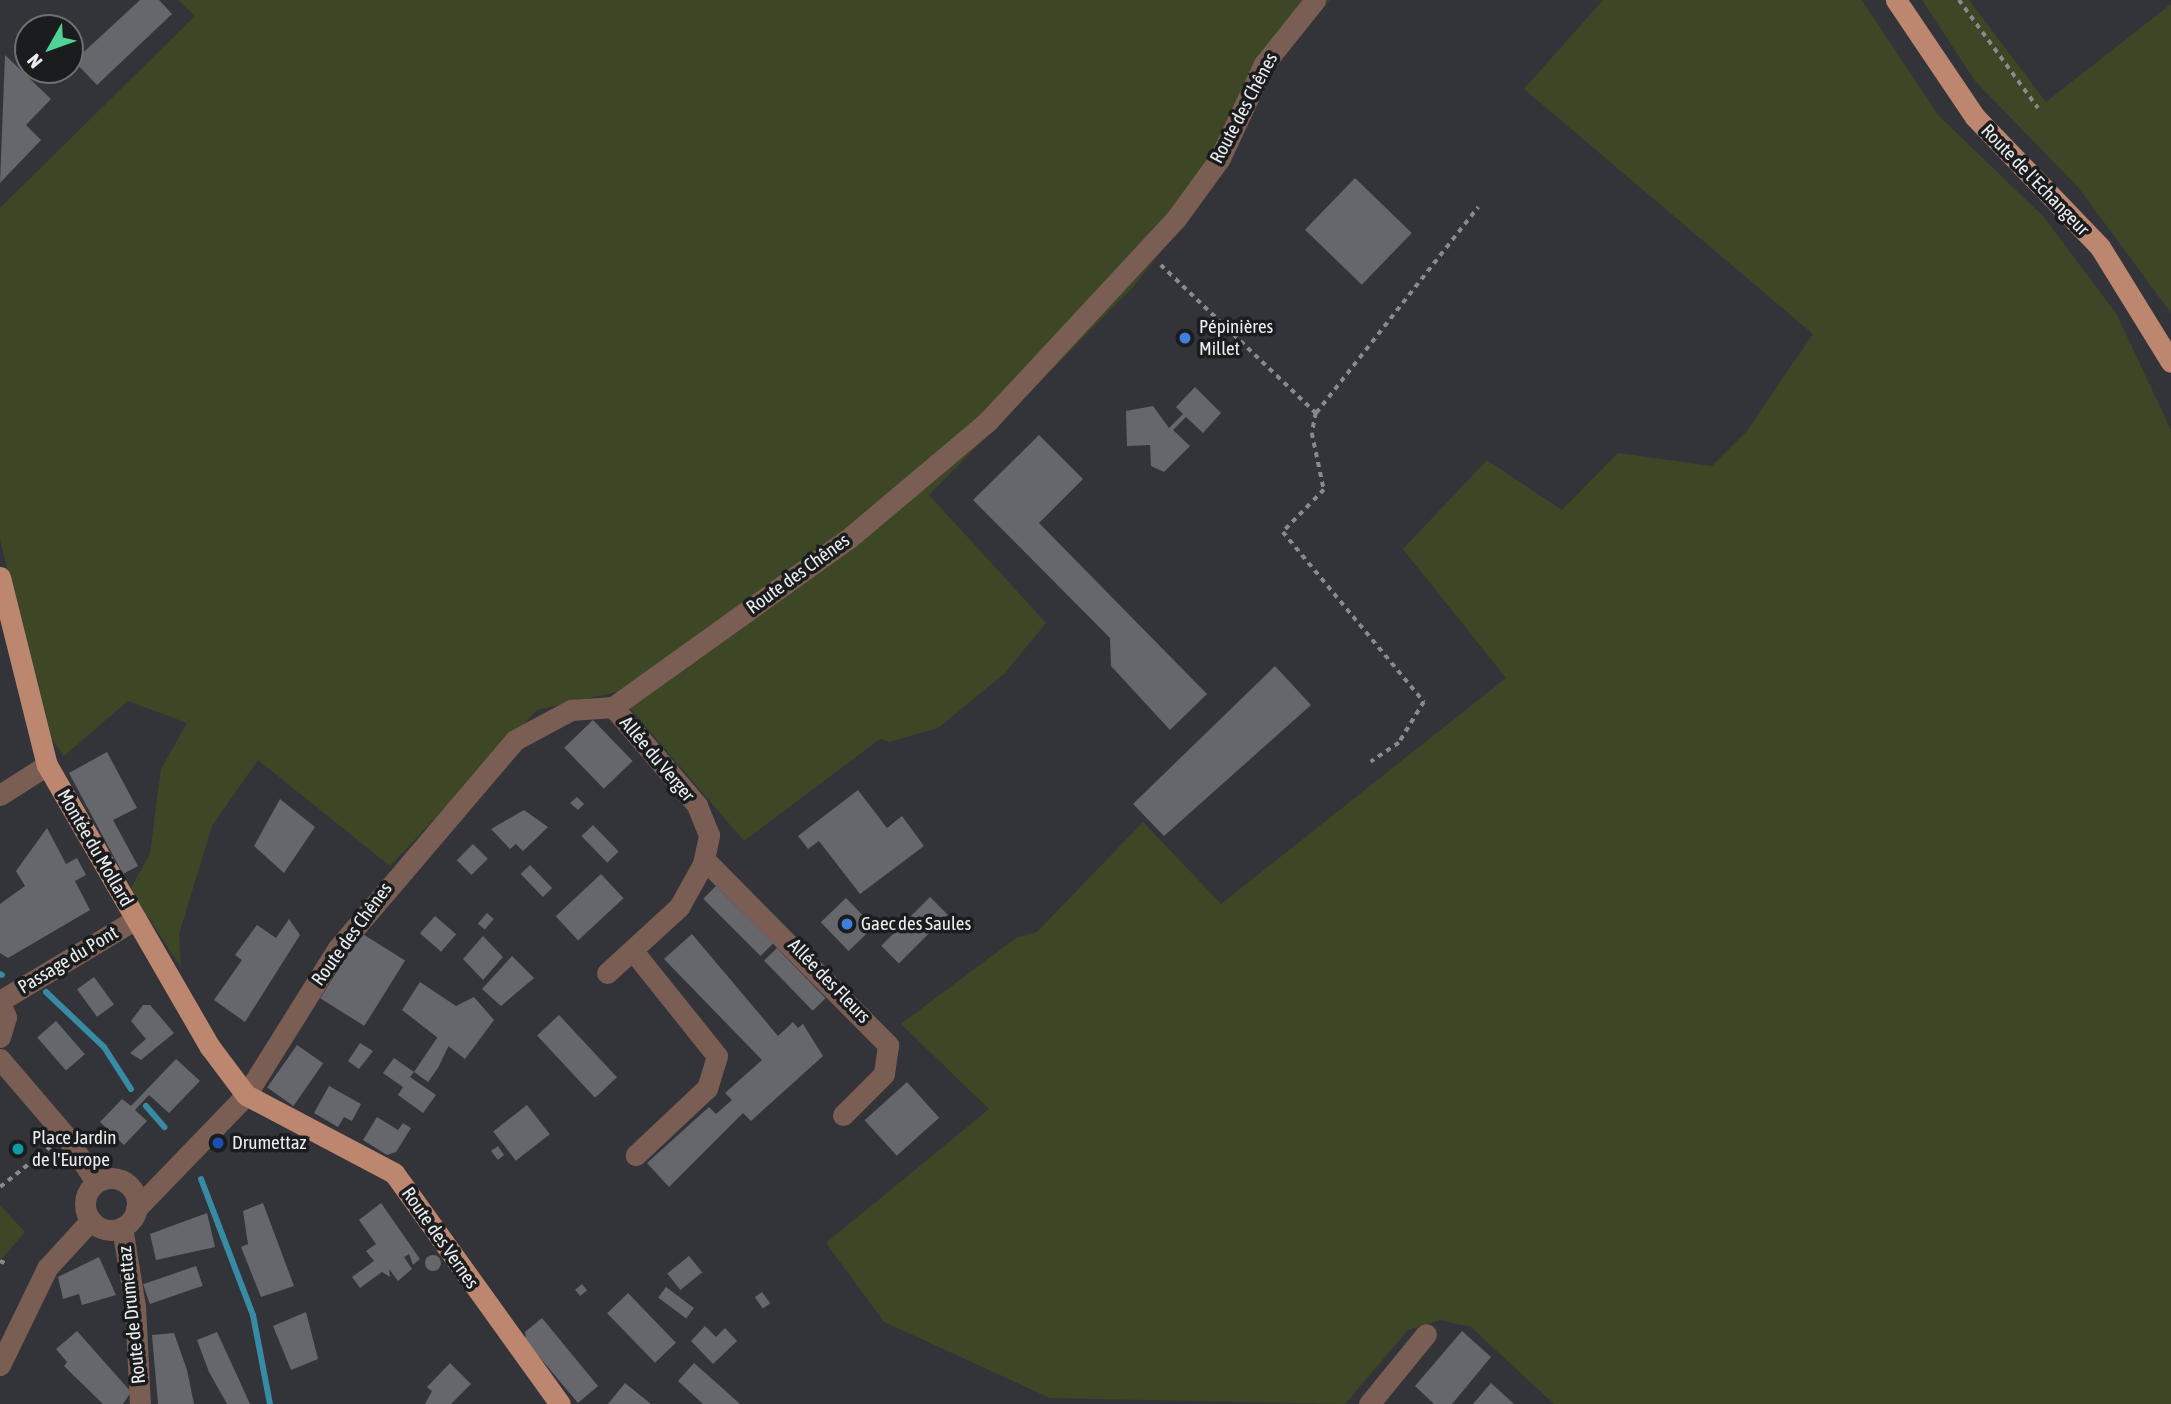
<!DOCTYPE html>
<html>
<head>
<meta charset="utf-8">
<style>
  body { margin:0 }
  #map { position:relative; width:2171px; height:1404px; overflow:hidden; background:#333439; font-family:"Asap Condensed",sans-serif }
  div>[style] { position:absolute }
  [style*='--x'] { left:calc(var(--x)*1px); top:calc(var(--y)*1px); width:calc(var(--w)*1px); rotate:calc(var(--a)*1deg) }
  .green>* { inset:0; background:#3d4725 }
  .stream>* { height:6px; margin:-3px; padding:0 3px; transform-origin:3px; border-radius:3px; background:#378ba5 }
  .building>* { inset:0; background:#65676d; transform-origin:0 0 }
  .round { border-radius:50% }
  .path>* { height:3.5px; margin-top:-1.75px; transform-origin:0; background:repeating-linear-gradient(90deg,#898a8e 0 5px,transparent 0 10px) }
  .minor>* { height:21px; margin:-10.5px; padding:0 10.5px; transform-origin:10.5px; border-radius:10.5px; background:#7a5e53 }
  .minor>.ring { margin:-10.5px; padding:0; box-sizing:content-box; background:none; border:21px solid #7a5e53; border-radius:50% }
  .major>* { height:21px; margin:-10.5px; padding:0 10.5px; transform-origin:10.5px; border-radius:10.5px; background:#bd866f }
  .dots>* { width:19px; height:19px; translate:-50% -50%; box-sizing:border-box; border:4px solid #1b1c1e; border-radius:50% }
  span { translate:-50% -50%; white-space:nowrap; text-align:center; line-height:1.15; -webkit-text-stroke:7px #1b1c1e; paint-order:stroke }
  .street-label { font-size:19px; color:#ecedf0 }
  .poi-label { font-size:19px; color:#ecedf0 }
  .left { translate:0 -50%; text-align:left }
  .north { position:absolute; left:14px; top:14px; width:70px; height:70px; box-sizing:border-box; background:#1b1c1e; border:2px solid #6f7072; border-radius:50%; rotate:230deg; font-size:19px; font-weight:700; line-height:28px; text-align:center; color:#ecedf0 }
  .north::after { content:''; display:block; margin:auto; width:24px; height:32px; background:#51d398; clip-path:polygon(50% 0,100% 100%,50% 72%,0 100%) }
</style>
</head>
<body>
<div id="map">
  <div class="green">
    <i style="clip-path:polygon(178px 0,1330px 0,1271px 69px,1224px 171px,1133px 287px,929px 495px,1046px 623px,1004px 674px,938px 728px,889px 742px,880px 739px,744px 841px,616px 692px,537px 710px,390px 866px,258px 760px,212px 826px,179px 934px,181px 967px,130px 890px,150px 853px,161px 769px,187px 723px,128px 701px,64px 756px,50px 737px,0 540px,0 208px,195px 16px)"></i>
    <i style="clip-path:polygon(1603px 0,1862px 0,1938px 115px,2044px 217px,2117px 315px,2171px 430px,2171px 1404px,1554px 1404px,1471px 1327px,1440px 1320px,1408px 1330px,1345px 1404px,1050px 1398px,884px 1322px,826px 1243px,989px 1109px,901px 1024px,1016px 938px,1037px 932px,1143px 822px,1221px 904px,1506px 678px,1403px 549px,1487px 460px,1562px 510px,1618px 453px,1712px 466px,1746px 432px,1813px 334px,1524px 89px)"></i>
    <i style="clip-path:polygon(1922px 0,1969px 0,2046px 102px,2171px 4px,2171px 313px,2078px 187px,1975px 81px)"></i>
    <i style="clip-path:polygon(0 1205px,25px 1232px,0 1261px)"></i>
  </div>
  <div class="stream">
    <i style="--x:0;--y:974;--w:2;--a:27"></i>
    <i style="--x:46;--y:992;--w:80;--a:43.5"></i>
    <i style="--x:104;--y:1047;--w:50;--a:57.3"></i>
    <i style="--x:146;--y:1106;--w:28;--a:49"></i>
    <i style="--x:201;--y:1179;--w:146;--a:69.1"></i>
    <i style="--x:253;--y:1315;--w:91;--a:79.2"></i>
  </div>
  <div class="building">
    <i style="clip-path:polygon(140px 0,159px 0,172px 14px,97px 85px,74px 61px)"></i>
    <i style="clip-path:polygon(5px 55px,51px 99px,26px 125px,41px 140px,0 183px)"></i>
    <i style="left:1355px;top:178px;width:79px;height:72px;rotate:44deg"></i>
    <i style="clip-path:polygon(1195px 387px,1221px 413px,1203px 433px,1186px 417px,1173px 430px,1190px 446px,1164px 472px,1151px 466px,1150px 445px,1127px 446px,1126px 411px,1153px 406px,1169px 428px,1183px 414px,1176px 407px)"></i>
    <i style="clip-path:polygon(1039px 435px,1083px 479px,1039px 523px,1207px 694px,1170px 730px,1111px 666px,1110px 638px,973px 500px)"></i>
    <i style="clip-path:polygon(1275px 666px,1311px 705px,1164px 836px,1133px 804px)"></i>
    <i style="left:593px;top:720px;width:57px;height:40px;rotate:46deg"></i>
    <i style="clip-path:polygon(107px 752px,137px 808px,113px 820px,138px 866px,123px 874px,69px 773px)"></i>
    <i style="clip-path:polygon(858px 790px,887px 828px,902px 816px,924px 846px,860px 894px,819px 841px,808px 849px,798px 836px)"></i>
    <i style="clip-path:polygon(577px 797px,584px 804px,578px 810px,570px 803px)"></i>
    <i style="clip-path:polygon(280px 799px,315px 827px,284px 873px,254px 846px)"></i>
    <i style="clip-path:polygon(524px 810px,548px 827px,523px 851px,516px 844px,510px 849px,491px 829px)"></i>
    <i style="left:593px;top:825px;width:37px;height:16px;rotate:46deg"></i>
    <i style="clip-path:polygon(47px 828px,66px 864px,77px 858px,86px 875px,75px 881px,90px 910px,8px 958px,0 953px,0 904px,25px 886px,16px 871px)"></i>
    <i style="left:473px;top:844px;width:21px;height:23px;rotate:45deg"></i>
    <i style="left:530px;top:865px;width:32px;height:13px;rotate:46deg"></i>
    <i style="left:601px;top:874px;width:33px;height:62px;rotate:47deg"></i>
    <i style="left:716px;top:886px;width:81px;height:18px;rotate:45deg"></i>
    <i style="left:930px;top:897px;width:25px;height:69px;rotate:45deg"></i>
    <i style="left:846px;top:898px;width:40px;height:35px;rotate:46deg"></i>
    <i style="left:487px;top:913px;width:9px;height:14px;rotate:41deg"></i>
    <i style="left:435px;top:916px;width:28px;height:23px;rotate:41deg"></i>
    <i style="clip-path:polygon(289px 919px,300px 935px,245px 1022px,214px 1000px,242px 960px,235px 955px,257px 925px,276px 938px)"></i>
    <i style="left:361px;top:933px;width:52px;height:77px;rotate:32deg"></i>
    <i style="clip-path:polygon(692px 934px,778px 1036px,793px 1022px,798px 1028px,803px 1024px,823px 1056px,751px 1121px,743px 1113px,669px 1187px,647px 1163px,709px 1107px,716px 1114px,732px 1100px,725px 1093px,762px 1060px,664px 959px)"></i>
    <i style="clip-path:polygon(483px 936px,503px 957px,483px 980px,463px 959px)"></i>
    <i style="left:777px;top:948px;width:70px;height:18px;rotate:46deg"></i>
    <i style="clip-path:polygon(512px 956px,534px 978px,501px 1006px,482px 989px)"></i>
    <i style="left:94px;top:977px;width:34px;height:21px;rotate:54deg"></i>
    <i style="clip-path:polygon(420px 982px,456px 1006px,474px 997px,494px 1020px,465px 1059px,402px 1010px)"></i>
    <i style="clip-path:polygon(143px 1005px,150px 1005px,174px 1033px,141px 1060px,130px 1053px,146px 1039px,131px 1021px)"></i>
    <i style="left:559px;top:1015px;width:85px;height:30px;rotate:47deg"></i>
    <i style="left:56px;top:1021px;width:44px;height:25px;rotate:49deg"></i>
    <i style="clip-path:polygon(439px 1035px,449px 1045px,438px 1068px,428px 1082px,414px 1072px,410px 1077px,436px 1095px,423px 1113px,398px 1095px,403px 1087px,383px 1073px,394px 1058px,414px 1072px)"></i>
    <i style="clip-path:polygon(360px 1043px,373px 1051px,359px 1069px,348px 1061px)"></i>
    <i style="left:297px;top:1045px;width:32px;height:52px;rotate:35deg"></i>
    <i style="clip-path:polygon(176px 1059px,200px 1081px,169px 1113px,149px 1095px,135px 1110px,147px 1121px,124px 1145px,100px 1122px,122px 1099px,131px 1106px)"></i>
    <i style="left:907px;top:1082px;width:48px;height:57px;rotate:48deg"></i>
    <i style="clip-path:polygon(329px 1086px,361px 1104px,352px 1121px,344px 1117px,338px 1127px,314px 1113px)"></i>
    <i style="left:527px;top:1105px;width:37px;height:43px;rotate:52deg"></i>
    <i style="clip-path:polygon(377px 1117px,398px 1130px,403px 1123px,411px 1128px,396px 1152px,387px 1155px,363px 1140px)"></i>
    <i style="clip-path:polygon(498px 1146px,504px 1155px,498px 1160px,491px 1151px)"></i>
    <i style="clip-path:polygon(263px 1203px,294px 1286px,261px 1297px,241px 1247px,248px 1244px,243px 1211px)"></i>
    <i style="clip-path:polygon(381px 1203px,420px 1259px,413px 1265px,409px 1254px,404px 1257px,412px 1269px,398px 1281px,389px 1269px,390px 1277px,382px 1272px,360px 1288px,352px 1277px,374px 1261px,366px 1251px,376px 1244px,359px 1220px)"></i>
    <i style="clip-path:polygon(207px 1213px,215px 1247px,156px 1260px,150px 1234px)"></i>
    <i class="round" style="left:425px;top:1255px;width:16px;height:16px"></i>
    <i style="left:689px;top:1256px;width:21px;height:28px;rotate:51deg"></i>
    <i style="clip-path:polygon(99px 1257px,116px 1295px,82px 1305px,79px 1294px,63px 1299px,58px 1277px)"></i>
    <i style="left:196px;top:1266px;width:21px;height:56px;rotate:71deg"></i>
    <i style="left:582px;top:1284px;width:8px;height:9px;rotate:50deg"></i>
    <i style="left:666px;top:1287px;width:35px;height:13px;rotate:37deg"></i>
    <i style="left:762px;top:1292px;width:14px;height:9px;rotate:54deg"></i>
    <i style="left:628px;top:1293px;width:69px;height:29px;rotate:46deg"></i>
    <i style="clip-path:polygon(306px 1312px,318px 1359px,291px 1370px,273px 1326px)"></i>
    <i style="clip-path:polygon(542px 1318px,598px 1386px,578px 1403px,526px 1341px,525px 1332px)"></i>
    <i style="clip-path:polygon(705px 1326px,716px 1337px,725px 1328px,737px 1341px,713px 1364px,691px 1341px)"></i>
    <i style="clip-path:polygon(77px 1331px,131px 1392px,123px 1404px,103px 1404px,64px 1366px,67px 1362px,56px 1349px)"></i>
    <i style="clip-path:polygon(1462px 1331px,1491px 1357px,1452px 1404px,1434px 1404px,1415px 1386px)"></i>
    <i style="clip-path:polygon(217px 1332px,240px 1382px,250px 1404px,227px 1404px,209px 1372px,197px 1340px)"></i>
    <i style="clip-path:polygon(174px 1333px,187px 1370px,194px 1404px,158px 1404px,152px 1335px)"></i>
    <i style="clip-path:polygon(450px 1363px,471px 1384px,451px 1404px,425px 1404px,432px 1391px,427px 1387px)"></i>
    <i style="clip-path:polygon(694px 1363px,729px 1394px,740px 1404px,703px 1404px,678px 1381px)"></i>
    <i style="clip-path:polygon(625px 1383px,646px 1400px,651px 1404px,608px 1404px)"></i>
    <i style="clip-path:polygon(1491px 1383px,1514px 1404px,1473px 1404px)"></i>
  </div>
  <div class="path">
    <i style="--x:1959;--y:0;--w:134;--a:53.8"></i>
    <i style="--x:1161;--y:265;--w:214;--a:43.7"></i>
    <i style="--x:1316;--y:413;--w:20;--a:101"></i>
    <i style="--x:1312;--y:433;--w:58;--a:78.1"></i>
    <i style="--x:1324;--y:490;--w:59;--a:134.3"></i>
    <i style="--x:1283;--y:532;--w:221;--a:50.3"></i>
    <i style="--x:1424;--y:702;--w:48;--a:121.4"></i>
    <i style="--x:1399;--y:743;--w:34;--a:146"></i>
    <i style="--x:1316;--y:413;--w:262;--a:-51.8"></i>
    <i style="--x:0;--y:1187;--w:64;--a:-38.7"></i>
    <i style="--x:0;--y:1261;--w:5;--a:22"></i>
  </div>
  <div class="minor">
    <i style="--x:0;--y:795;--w:56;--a:-32.6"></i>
    <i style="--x:704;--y:859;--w:262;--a:45.3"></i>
    <i style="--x:888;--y:1045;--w:29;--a:98"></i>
    <i style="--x:884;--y:1074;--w:58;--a:135"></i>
    <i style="--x:633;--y:951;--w:134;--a:51.3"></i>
    <i style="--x:717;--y:1056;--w:34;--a:107"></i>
    <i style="--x:707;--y:1088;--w:98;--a:136.7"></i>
    <i style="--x:607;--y:973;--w:98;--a:-42.5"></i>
    <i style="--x:679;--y:907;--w:49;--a:-60.8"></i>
    <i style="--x:703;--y:864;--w:30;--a:-78"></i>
    <i style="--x:709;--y:835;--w:32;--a:-112"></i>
    <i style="--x:697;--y:805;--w:129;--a:-130.6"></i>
    <i style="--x:0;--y:1001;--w:159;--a:-31.1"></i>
    <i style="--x:0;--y:1003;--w:15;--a:67"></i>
    <i style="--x:6;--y:1017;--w:21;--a:107"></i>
    <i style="--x:0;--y:1059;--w:100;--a:49.5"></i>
    <i style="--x:65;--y:1135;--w:56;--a:56.6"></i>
    <i class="ring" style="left:85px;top:1178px;width:31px;height:31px"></i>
    <i style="--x:136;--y:1209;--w:158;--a:-46"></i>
    <i style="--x:246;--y:1095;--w:173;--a:-58"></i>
    <i style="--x:338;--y:948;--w:273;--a:-49.6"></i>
    <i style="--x:515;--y:740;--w:64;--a:-28.2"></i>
    <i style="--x:571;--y:710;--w:42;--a:-4.1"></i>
    <i style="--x:613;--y:707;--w:289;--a:-35.6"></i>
    <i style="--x:848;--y:539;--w:182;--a:-40.1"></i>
    <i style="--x:987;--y:422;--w:276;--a:-47.1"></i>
    <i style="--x:1175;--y:220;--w:77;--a:-54"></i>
    <i style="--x:1220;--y:158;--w:104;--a:-64.9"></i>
    <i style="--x:1264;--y:64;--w:82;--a:-51.4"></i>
    <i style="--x:122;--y:1227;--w:80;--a:80.7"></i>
    <i style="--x:135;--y:1306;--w:98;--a:87.1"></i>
    <i style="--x:0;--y:1365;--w:108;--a:-64.1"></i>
    <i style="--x:47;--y:1268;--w:65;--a:-47.5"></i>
    <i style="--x:1369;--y:1404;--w:90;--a:-50.8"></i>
  </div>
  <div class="major">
    <i style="--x:1896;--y:0;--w:141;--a:56"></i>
    <i style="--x:1975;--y:117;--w:180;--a:46.1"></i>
    <i style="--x:2100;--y:247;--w:135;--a:58.3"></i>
    <i style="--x:0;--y:577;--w:194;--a:76"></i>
    <i style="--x:47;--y:765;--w:326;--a:60"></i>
    <i style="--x:210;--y:1047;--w:60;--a:53.1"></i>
    <i style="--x:246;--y:1095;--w:167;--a:27.8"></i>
    <i style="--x:394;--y:1173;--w:284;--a:54.3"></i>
  </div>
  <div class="dots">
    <i style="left:1185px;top:338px;background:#3f7fe0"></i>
    <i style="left:847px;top:924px;background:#3f7fe0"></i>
    <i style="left:218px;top:1143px;background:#1a4fb4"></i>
    <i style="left:18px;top:1149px;background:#0f9aa8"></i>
  </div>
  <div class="street-label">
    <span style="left:1244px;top:108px;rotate:-62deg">Route des Chênes</span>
    <span style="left:2035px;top:180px;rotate:46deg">Route de l'Echangeur</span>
    <span style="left:798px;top:574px;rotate:-36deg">Route des Chênes</span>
    <span style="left:657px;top:759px;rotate:50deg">Allée du Verger</span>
    <span style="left:95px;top:848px;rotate:60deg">Montée du Mollard</span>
    <span style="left:352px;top:934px;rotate:-54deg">Route des Chênes</span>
    <span style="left:68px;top:960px;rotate:-31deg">Passage du Pont</span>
    <span style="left:829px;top:981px;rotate:46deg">Allée des Fleurs</span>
    <span style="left:440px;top:1238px;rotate:55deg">Route des Vernes</span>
    <span style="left:132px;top:1315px;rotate:-96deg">Route de Drumettaz</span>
  </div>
  <div class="poi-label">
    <span class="left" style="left:1199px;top:338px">Pépinières<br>Millet</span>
    <span class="left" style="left:861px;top:924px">Gaec des Saules</span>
    <span class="left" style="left:32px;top:1149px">Place Jardin<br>de l'Europe</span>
    <span class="left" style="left:232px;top:1143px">Drumettaz</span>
  </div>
  <div class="north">N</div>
</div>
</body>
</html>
